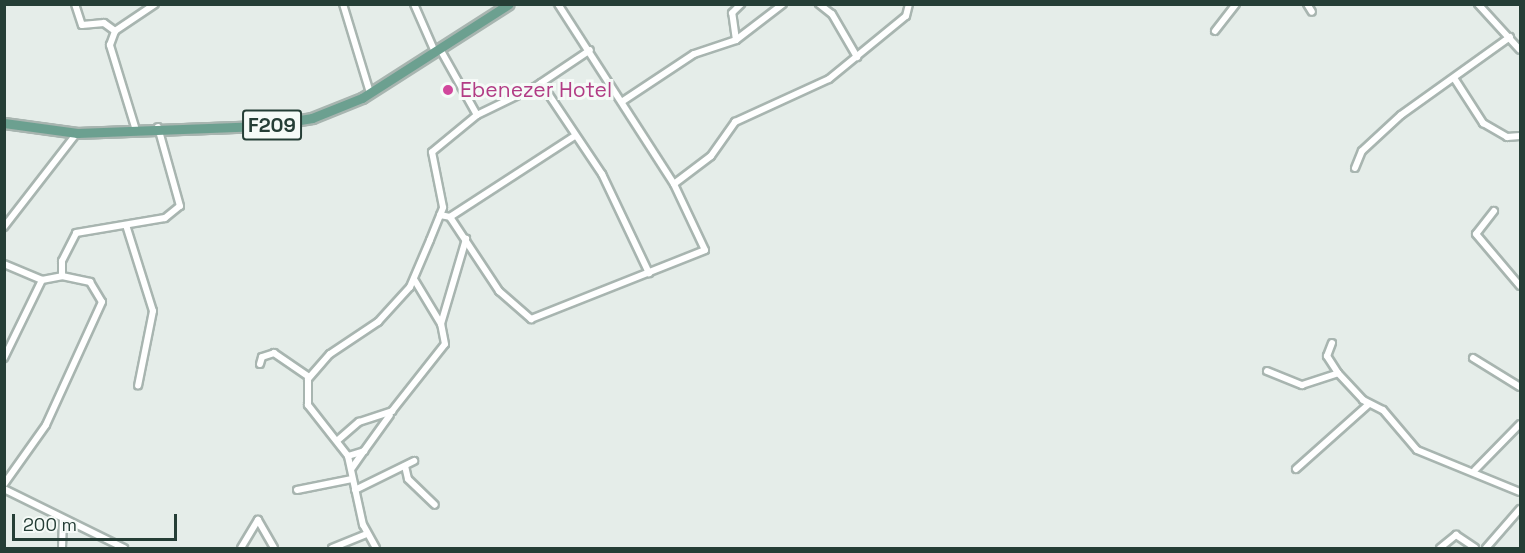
<!DOCTYPE html>
<html>
<head>
<meta charset="utf-8">
<style>
  body { margin:0 }
  #map { position:relative; width:1525px; height:553px; overflow:hidden; background:#e5ede9; font-family:"Space Grotesk",sans-serif }
  div>[style] { position:absolute }
  [style*='--x'] { left:calc(var(--x)*1px); top:calc(var(--y)*1px); width:calc(var(--w)*1px); rotate:calc(var(--a)*1deg) }
  .roads { filter:drop-shadow(2px 0 #a8b5b0) drop-shadow(-2px 0 #a8b5b0) drop-shadow(0 2px #a8b5b0) drop-shadow(0 -2px #a8b5b0) }
  .minor>* { height:6px; margin:-3px; padding:0 3px; transform-origin:3px; border-radius:3px; background:#fff }
  .primary>* { height:9px; margin:-4.5px; padding:0 4.5px; transform-origin:4.5px; border-radius:4.5px; background:#6ca090 }
  .dots>* { width:16px; height:16px; translate:-50% -50%; box-sizing:border-box; border:3px solid #f5faf7; border-radius:50% }
  span { translate:-50% -50%; white-space:nowrap; text-align:center; line-height:1.15; -webkit-text-stroke:6px #f5faf7; paint-order:stroke }
  .shield-label span { padding:2px 4px; background:#f5faf7; border:2px solid; border-radius:4px; -webkit-text-stroke-width:0 }
  .shield-label { font-size:20px; color:#253e36; font-weight:700 }
  .hotel-label { font-size:21px; color:#b23c85 }
  .left { translate:0 -50%; text-align:left }
  .frame { position:absolute; inset:0; border:6px solid #253e36; pointer-events:none }
  .scale { position:absolute; left:12px; top:514px; width:165px; height:27px; box-sizing:border-box; border:3px solid #253e36; border-top:0; padding-left:8px; font-size:18px; line-height:21px; white-space:nowrap; color:#253e36; -webkit-text-stroke:4px #f5faf7; paint-order:stroke }
</style>
</head>
<body>
<div id="map">
  <div class="roads">
    <div class="minor">
      <i style="--x:75;--y:4;--w:22;--a:72"></i>
      <i style="--x:82;--y:25;--w:22;--a:-5"></i>
      <i style="--x:104;--y:23;--w:14;--a:36"></i>
      <i style="--x:343;--y:4;--w:93;--a:73.1"></i>
      <i style="--x:414;--y:4;--w:52;--a:66.4"></i>
      <i style="--x:819;--y:4;--w:16;--a:38"></i>
      <i style="--x:832;--y:14;--w:50;--a:59.8"></i>
      <i style="--x:1307;--y:4;--w:9;--a:58"></i>
      <i style="--x:1478;--y:4;--w:62;--a:47.6"></i>
      <i style="--x:1215;--y:31;--w:34;--a:-52"></i>
      <i style="--x:736;--y:40;--w:27;--a:-98"></i>
      <i style="--x:732;--y:13;--w:13;--a:-45"></i>
      <i style="--x:1454;--y:78;--w:54;--a:57.2"></i>
      <i style="--x:1483;--y:123;--w:28;--a:30"></i>
      <i style="--x:1507;--y:137;--w:13;--a:-4"></i>
      <i style="--x:541;--y:83;--w:110;--a:56.2"></i>
      <i style="--x:602;--y:174;--w:110;--a:64.6"></i>
      <i style="--x:623;--y:101;--w:85;--a:-33.5"></i>
      <i style="--x:694;--y:54;--w:44;--a:-18.4"></i>
      <i style="--x:736;--y:40;--w:59;--a:-37.5"></i>
      <i style="--x:477;--y:115;--w:64;--a:-25.8"></i>
      <i style="--x:535;--y:87;--w:66;--a:-33.9"></i>
      <i style="--x:135;--y:127;--w:86;--a:-107"></i>
      <i style="--x:110;--y:45;--w:15;--a:-70"></i>
      <i style="--x:115;--y:31;--w:48;--a:-34"></i>
      <i style="--x:1355;--y:168;--w:18;--a:-68"></i>
      <i style="--x:1362;--y:151;--w:53;--a:-42.7"></i>
      <i style="--x:1401;--y:115;--w:134;--a:-35.6"></i>
      <i style="--x:674;--y:184;--w:46;--a:-37.1"></i>
      <i style="--x:711;--y:156;--w:42;--a:-54.8"></i>
      <i style="--x:735;--y:122;--w:103;--a:-24.6"></i>
      <i style="--x:829;--y:79;--w:99;--a:-39.3"></i>
      <i style="--x:906;--y:16;--w:12;--a:-76"></i>
      <i style="--x:1494;--y:211;--w:29;--a:128"></i>
      <i style="--x:1476;--y:234;--w:68;--a:49.8"></i>
      <i style="--x:440;--y:215;--w:10;--a:11"></i>
      <i style="--x:450;--y:217;--w:89;--a:56.5"></i>
      <i style="--x:499;--y:291;--w:43;--a:41.2"></i>
      <i style="--x:531;--y:319;--w:187;--a:-21.6"></i>
      <i style="--x:705;--y:250;--w:73;--a:-115.2"></i>
      <i style="--x:674;--y:184;--w:214;--a:-122.8"></i>
      <i style="--x:450;--y:217;--w:147;--a:-33"></i>
      <i style="--x:126;--y:225;--w:90;--a:72.6"></i>
      <i style="--x:153;--y:311;--w:76;--a:101.3"></i>
      <i style="--x:4;--y:227;--w:119;--a:-52.2"></i>
      <i style="--x:4;--y:264;--w:41;--a:22.8"></i>
      <i style="--x:42;--y:280;--w:20;--a:-11"></i>
      <i style="--x:62;--y:276;--w:29;--a:12"></i>
      <i style="--x:90;--y:282;--w:23;--a:59"></i>
      <i style="--x:102;--y:302;--w:135;--a:114.5"></i>
      <i style="--x:46;--y:425;--w:72;--a:125.4"></i>
      <i style="--x:62;--y:276;--w:15;--a:-90"></i>
      <i style="--x:62;--y:261;--w:31;--a:-63"></i>
      <i style="--x:76;--y:233;--w:90;--a:-9.6"></i>
      <i style="--x:165;--y:218;--w:19;--a:-39"></i>
      <i style="--x:180;--y:206;--w:82;--a:-105.6"></i>
      <i style="--x:441;--y:324;--w:89;--a:-73.6"></i>
      <i style="--x:1332;--y:343;--w:14;--a:111"></i>
      <i style="--x:1327;--y:356;--w:20;--a:57"></i>
      <i style="--x:1338;--y:373;--w:37;--a:47"></i>
      <i style="--x:1363;--y:400;--w:22;--a:27"></i>
      <i style="--x:1383;--y:410;--w:52;--a:49.6"></i>
      <i style="--x:1417;--y:450;--w:111;--a:22.2"></i>
      <i style="--x:4;--y:358;--w:87;--a:-64"></i>
      <i style="--x:1473;--y:358;--w:55;--a:31.7"></i>
      <i style="--x:260;--y:364;--w:7;--a:-74"></i>
      <i style="--x:262;--y:357;--w:13;--a:-18"></i>
      <i style="--x:274;--y:353;--w:42;--a:34.4"></i>
      <i style="--x:1267;--y:371;--w:38;--a:22"></i>
      <i style="--x:1302;--y:385;--w:38;--a:-18"></i>
      <i style="--x:338;--y:440;--w:28;--a:-41"></i>
      <i style="--x:359;--y:422;--w:35;--a:-18"></i>
      <i style="--x:392;--y:411;--w:85;--a:-51.7"></i>
      <i style="--x:445;--y:344;--w:20;--a:-101"></i>
      <i style="--x:441;--y:324;--w:52;--a:-121"></i>
      <i style="--x:348;--y:456;--w:17;--a:-17"></i>
      <i style="--x:364;--y:451;--w:44;--a:-54.2"></i>
      <i style="--x:405;--y:466;--w:13;--a:77"></i>
      <i style="--x:408;--y:479;--w:37;--a:44"></i>
      <i style="--x:352;--y:468;--w:21;--a:-55"></i>
      <i style="--x:1296;--y:469;--w:98;--a:-41.7"></i>
      <i style="--x:1475;--y:470;--w:64;--a:-45.6"></i>
      <i style="--x:4;--y:489;--w:134;--a:26.2"></i>
      <i style="--x:297;--y:490;--w:56;--a:-11.3"></i>
      <i style="--x:355;--y:490;--w:66;--a:-26.2"></i>
      <i style="--x:62;--y:548;--w:29;--a:-88"></i>
      <i style="--x:241;--y:548;--w:33;--a:-59"></i>
      <i style="--x:258;--y:520;--w:32;--a:60"></i>
      <i style="--x:332;--y:548;--w:38;--a:-22"></i>
      <i style="--x:376;--y:548;--w:26;--a:-119"></i>
      <i style="--x:363;--y:525;--w:71;--a:-102.3"></i>
      <i style="--x:348;--y:456;--w:65;--a:-128.1"></i>
      <i style="--x:308;--y:405;--w:26;--a:-90"></i>
      <i style="--x:308;--y:379;--w:33;--a:-49"></i>
      <i style="--x:330;--y:354;--w:58;--a:-33.7"></i>
      <i style="--x:378;--y:322;--w:47;--a:-47.6"></i>
      <i style="--x:410;--y:287;--w:51;--a:-66.9"></i>
      <i style="--x:430;--y:240;--w:35;--a:-68"></i>
      <i style="--x:443;--y:207;--w:56;--a:-101.3"></i>
      <i style="--x:432;--y:152;--w:58;--a:-39.4"></i>
      <i style="--x:477;--y:115;--w:76;--a:-119.3"></i>
      <i style="--x:1440;--y:548;--w:21;--a:-39"></i>
      <i style="--x:1456;--y:535;--w:23;--a:34"></i>
      <i style="--x:1486;--y:548;--w:52;--a:-48.9"></i>
    </div>
    <div class="primary">
      <i style="--x:4;--y:123;--w:74;--a:7.8"></i>
      <i style="--x:77;--y:133;--w:185;--a:-2.2"></i>
      <i style="--x:262;--y:126;--w:51;--a:-9.1"></i>
      <i style="--x:312;--y:118;--w:54;--a:-21.8"></i>
      <i style="--x:362;--y:98;--w:174;--a:-32.6"></i>
    </div>
  </div>
  <div class="dots">
    <i style="left:448px;top:90px;background:#d1479c"></i>
  </div>
  <div class="shield-label">
    <span style="left:272px;top:125px">F209</span>
  </div>
  <div class="hotel-label">
    <span class="left" style="left:460px;top:90px">Ebenezer Hotel</span>
  </div>
  <div class="frame"></div>
  <div class="scale">200 m</div>
</div>
</body>
</html>
